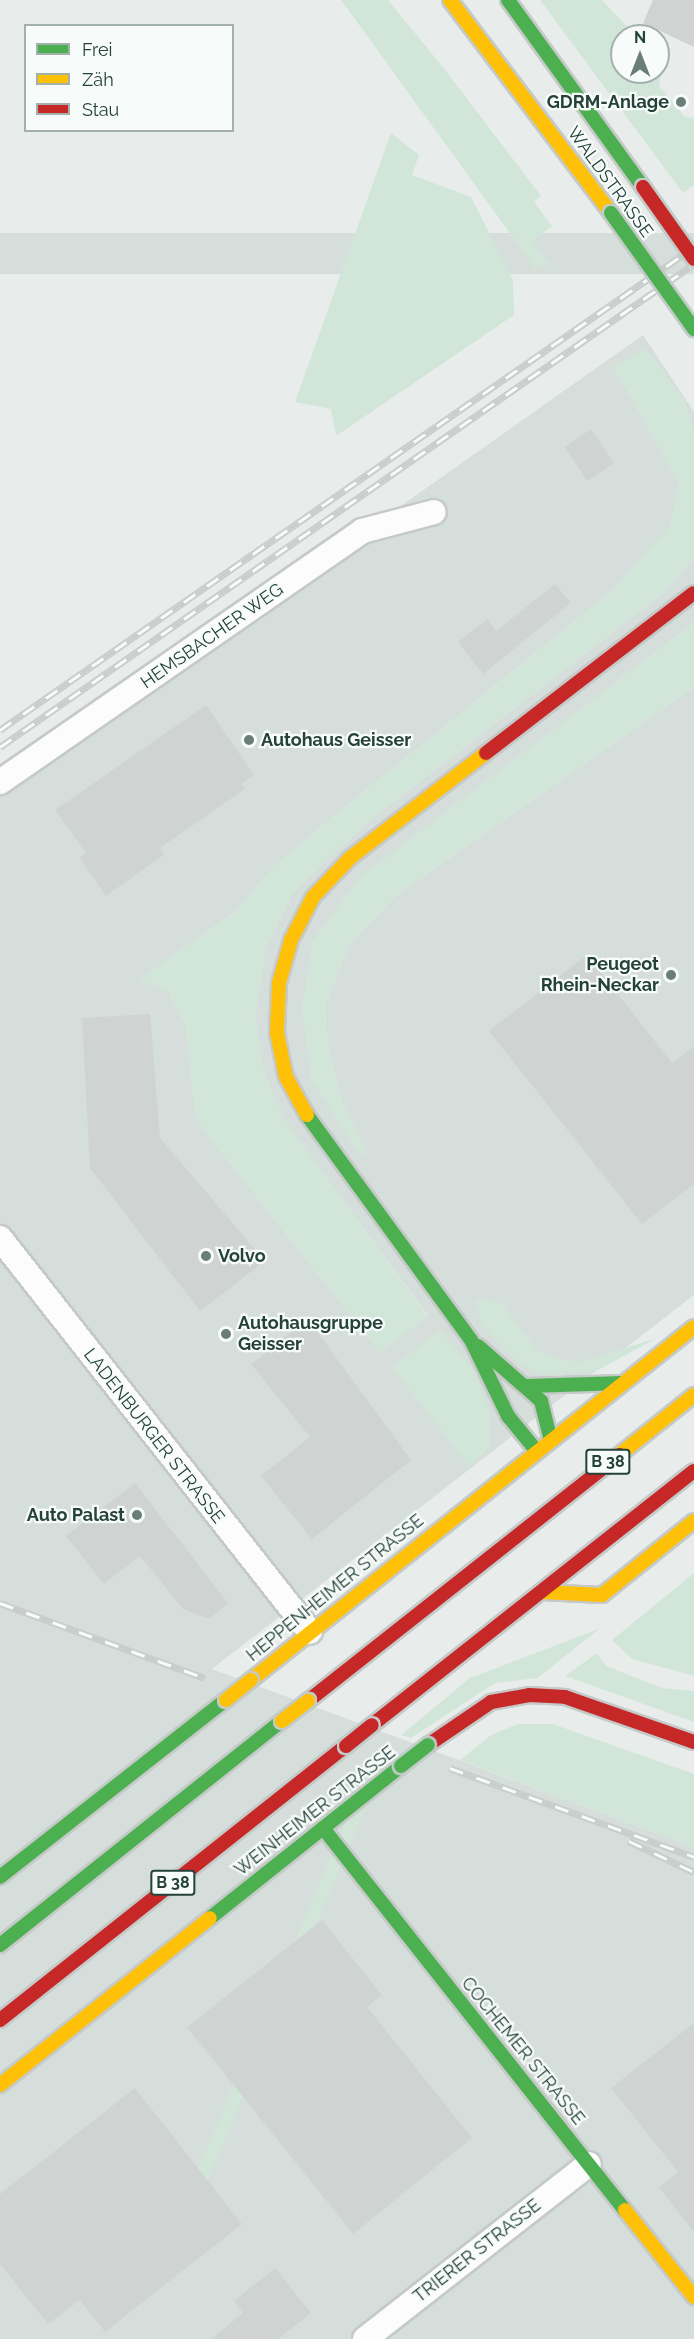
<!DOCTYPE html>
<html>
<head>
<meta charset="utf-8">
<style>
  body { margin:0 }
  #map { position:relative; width:694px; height:2339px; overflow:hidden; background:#e8edeb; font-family:Raleway,sans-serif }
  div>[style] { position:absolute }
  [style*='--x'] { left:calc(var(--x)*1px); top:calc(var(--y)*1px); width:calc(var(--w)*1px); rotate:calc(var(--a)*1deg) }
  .built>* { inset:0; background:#d6dedb; transform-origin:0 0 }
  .green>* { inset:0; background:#d1e6d8; transform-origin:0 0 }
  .building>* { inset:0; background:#cfd4d2; transform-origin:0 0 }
  .roads { filter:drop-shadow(2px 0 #c5cac8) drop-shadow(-2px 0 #c5cac8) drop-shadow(0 2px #c5cac8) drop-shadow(0 -2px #c5cac8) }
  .street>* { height:24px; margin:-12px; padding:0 12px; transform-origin:12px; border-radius:12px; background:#fcfcfc }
  .fast>* { height:14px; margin:-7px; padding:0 7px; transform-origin:7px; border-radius:7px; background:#4caf50 }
  .slow>* { height:14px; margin:-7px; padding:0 7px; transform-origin:7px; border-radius:7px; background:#ffc107 }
  .jam>* { height:14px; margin:-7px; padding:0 7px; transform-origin:7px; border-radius:7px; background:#c62828 }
  .rail>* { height:7px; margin-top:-3.5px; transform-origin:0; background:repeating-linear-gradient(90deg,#f7fbf9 0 14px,#c9cdcc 0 28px); box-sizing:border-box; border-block:2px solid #c9cdcc }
  .bridges { filter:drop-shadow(2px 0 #c3cbc8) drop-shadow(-2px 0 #c3cbc8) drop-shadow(0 2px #c3cbc8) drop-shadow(0 -2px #c3cbc8) }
  .fast-bridge>* { height:14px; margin:-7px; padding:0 7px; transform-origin:7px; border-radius:7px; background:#4caf50 }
  .slow-bridge>* { height:14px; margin:-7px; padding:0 7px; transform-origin:7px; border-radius:7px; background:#ffc107 }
  .jam-bridge>* { height:14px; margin:-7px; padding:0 7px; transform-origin:7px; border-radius:7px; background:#c62828 }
  .dots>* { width:16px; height:16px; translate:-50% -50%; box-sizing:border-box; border:3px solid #f7fbf9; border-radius:50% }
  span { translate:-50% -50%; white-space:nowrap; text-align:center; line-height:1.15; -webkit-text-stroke:4.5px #f7fbf9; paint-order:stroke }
  .shield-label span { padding:2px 4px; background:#f7fbf9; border:2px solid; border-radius:4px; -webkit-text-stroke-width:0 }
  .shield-label { font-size:16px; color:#24423a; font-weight:700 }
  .poi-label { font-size:18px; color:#24423a; font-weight:700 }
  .right { translate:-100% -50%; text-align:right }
  .left { translate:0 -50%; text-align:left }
  .street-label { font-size:18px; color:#24423a }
  .legend { position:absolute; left:24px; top:24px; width:210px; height:108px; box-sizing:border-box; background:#f7fbf9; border:2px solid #a3b1ad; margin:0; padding:8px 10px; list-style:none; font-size:18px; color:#24423a }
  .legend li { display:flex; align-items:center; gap:12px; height:30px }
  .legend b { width:30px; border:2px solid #a3b1ad }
  .north { position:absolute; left:610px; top:24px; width:60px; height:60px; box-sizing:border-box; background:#f7fbf9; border:2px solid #a3b1ad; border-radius:50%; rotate:0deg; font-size:16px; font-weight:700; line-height:24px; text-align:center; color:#24423a }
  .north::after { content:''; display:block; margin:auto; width:21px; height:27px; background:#697e78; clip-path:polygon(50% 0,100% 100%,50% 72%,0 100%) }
</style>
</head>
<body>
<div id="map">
  <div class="built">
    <i style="left:694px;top:233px;width:41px;height:747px;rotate:90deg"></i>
    <i style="clip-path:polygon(643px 335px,694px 412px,694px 432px,684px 399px,614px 367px,679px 482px,671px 526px,612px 591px,334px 816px,274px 867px,235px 912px,140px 979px,169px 992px,186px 1025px,195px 1111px,204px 1130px,380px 1352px,428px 1316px,283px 1119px,262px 1067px,255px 1015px,265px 950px,293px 892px,366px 823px,663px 593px,694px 559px,694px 623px,361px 877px,312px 943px,311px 1079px,367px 1154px,343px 1105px,327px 1046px,325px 1006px,348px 946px,395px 896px,694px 687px,694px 1295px,212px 1669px,694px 1847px,694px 2339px,0 2339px,0 789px)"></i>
  </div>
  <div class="green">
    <i style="clip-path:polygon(341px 0,388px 0,446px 71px,541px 196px,534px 202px,552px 226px,532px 241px,549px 264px,536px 269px)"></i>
    <i style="clip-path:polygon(540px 0,602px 0,636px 36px,622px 36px,622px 72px,658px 72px,658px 60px,663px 65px,659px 86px,685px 117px,694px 118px,694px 185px,683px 193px)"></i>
    <i style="clip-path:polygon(391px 133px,419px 155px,412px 175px,471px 197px,513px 280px,514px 315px,336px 436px,331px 409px,295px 402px)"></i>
    <i style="clip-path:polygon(646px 349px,684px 399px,694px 432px,694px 559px,663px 593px,366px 823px,293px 892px,265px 950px,255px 1015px,262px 1067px,283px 1118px,428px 1317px,380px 1352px,204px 1130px,195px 1111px,186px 1025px,169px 992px,139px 979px,234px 913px,274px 867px,334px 816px,612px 591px,670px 526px,679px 482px,614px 367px)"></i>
    <i style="clip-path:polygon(694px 623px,694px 687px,395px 896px,348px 946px,325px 1006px,327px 1046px,343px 1105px,368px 1155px,358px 1152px,311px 1079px,302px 1009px,312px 943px,361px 876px)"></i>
    <i style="clip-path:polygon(482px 1299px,503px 1305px,536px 1350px,556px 1359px,581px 1362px,657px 1338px,596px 1371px,548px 1375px,520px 1365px,482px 1325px,475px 1303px)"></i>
    <i style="clip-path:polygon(440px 1330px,475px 1372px,490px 1412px,489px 1447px,470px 1467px,392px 1367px)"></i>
    <i style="clip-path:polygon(694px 1573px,694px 1676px,632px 1659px,612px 1640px)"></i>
    <i style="clip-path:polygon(599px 1629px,538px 1678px,495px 1683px,411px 1738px,401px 1735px,470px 1678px)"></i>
    <i style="clip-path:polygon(597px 1653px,606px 1666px,662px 1688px,694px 1691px,694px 1722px,565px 1676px)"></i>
    <i style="clip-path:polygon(518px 1724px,553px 1724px,694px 1774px,694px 1847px,460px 1760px,491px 1735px)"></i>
    <i style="left:374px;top:1755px;width:13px;height:478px;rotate:23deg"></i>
  </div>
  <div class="building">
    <i style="clip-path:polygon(653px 0,694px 0,694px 47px,643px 23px)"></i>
    <i style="left:591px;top:429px;width:41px;height:32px;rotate:56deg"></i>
    <i style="clip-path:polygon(555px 584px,571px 603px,483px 674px,458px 642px,487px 619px,496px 631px)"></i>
    <i style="clip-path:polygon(206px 705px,254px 775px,241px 784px,245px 789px,160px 848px,165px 854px,106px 896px,79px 857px,86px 853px,55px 810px)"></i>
    <i style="clip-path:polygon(587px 955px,672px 1063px,694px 1046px,694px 1184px,642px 1224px,489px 1031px)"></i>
    <i style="clip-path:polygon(150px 1014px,160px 1138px,265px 1261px,200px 1311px,90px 1168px,82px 1018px)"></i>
    <i style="clip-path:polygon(308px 1319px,411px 1460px,312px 1539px,261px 1476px,310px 1437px,251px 1364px)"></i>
    <i style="clip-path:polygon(135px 1483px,228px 1603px,209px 1619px,183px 1609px,140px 1556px,104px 1584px,66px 1536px)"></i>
    <i style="clip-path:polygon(322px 1920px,382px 1995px,367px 2007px,472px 2138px,353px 2234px,187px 2027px)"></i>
    <i style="clip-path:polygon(694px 2023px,694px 2232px,659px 2187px,678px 2172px,611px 2088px)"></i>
    <i style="clip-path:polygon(135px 2088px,242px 2224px,105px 2332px,80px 2300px,48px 2324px,0 2264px,0 2194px)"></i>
    <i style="clip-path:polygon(275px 2268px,311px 2313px,278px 2339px,211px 2339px,243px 2313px,234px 2301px)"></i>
  </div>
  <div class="roads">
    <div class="street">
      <i style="--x:0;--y:782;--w:441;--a:-34.7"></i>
      <i style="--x:362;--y:531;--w:74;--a:-14.8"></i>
      <i style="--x:0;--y:1238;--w:501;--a:51.8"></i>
      <i style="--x:365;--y:2339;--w:284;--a:-38"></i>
    </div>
    <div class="fast">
      <i style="--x:508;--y:0;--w:231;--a:54.2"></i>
      <i style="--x:307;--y:1115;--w:278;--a:53.9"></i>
      <i style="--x:471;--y:1340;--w:85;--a:64"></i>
      <i style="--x:508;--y:1416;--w:43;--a:50.7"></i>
      <i style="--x:478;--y:1346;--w:84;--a:41.1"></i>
      <i style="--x:541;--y:1401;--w:37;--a:76"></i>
      <i style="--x:528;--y:1386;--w:95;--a:-1.8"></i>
      <i style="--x:323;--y:1828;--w:487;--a:51.7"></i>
      <i style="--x:0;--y:1877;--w:287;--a:-38.1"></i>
      <i style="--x:210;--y:1918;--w:244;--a:-38.5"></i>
      <i style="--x:0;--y:1945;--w:360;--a:-38.5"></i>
    </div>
    <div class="slow">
      <i style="--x:450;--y:0;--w:267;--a:52.9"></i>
      <i style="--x:307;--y:1115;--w:43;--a:-118.9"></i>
      <i style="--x:286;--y:1077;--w:45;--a:-101.6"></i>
      <i style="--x:277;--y:1033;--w:50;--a:-87.7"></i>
      <i style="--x:279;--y:983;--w:45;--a:-74.4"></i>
      <i style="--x:291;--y:940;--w:48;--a:-62.9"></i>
      <i style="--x:313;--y:897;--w:54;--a:-46.5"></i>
      <i style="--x:350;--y:858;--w:172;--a:-37.7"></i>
      <i style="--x:619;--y:1455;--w:96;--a:-38.7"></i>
      <i style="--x:542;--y:1592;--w:60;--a:2.9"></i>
      <i style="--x:602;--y:1595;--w:118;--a:-38.8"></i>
      <i style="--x:251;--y:1680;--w:566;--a:-38.55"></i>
      <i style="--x:0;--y:2085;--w:268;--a:-38.5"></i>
      <i style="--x:625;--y:2210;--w:111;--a:51.6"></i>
    </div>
    <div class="jam">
      <i style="--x:486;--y:753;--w:262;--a:-37.6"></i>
      <i style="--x:308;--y:1701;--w:397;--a:-38.3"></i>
      <i style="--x:372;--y:1725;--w:410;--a:-38.3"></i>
      <i style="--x:428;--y:1745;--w:76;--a:-34.3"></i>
      <i style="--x:491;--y:1702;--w:39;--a:-10"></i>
      <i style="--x:529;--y:1695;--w:36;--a:3"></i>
      <i style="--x:565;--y:1697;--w:137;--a:19.2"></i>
      <i style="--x:0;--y:2020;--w:441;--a:-38.4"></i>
    </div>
  </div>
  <div class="rail">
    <i style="--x:0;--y:730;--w:846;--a:-34.84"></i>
    <i style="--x:0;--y:747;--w:846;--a:-34.84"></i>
    <i style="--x:0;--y:1603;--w:218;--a:20.1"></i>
    <i style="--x:450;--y:1768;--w:260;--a:20"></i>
    <i style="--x:629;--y:1841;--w:72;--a:25.5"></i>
  </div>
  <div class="bridges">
    <div class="fast-bridge">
      <i style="--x:611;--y:213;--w:143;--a:54.4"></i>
      <i style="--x:401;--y:1766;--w:34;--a:-38"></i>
    </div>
    <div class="slow-bridge">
      <i style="--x:226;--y:1700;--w:32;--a:-39"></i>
      <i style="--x:282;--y:1721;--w:33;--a:-38"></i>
    </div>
    <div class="jam-bridge">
      <i style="--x:643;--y:187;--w:88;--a:54.7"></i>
      <i style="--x:346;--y:1746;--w:33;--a:-39"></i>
    </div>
  </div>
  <div class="dots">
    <i style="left:681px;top:102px;background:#697e78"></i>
    <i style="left:249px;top:740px;background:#697e78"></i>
    <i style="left:671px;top:975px;background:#697e78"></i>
    <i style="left:206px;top:1256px;background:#697e78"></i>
    <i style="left:226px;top:1334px;background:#697e78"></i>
    <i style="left:137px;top:1515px;background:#697e78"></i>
  </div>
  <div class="shield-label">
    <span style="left:608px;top:1462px">B 38</span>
    <span style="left:173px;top:1883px">B 38</span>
  </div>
  <div class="poi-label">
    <span class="right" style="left:669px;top:102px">GDRM-Anlage</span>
    <span class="left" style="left:261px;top:740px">Autohaus Geisser</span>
    <span class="right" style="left:659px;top:975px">Peugeot<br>Rhein-Neckar</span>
    <span class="left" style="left:218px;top:1256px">Volvo</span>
    <span class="left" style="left:238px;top:1334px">Autohausgruppe<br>Geisser</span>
    <span class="right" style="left:125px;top:1515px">Auto Palast</span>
  </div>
  <div class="street-label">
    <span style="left:610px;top:182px;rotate:54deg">WALDSTRASSE</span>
    <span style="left:212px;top:636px;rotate:-35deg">HEMSBACHER WEG</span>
    <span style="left:154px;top:1436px;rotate:52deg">LADENBURGER STRASSE</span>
    <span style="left:335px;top:1588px;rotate:-39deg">HEPPENHEIMER STRASSE</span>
    <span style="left:315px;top:1811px;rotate:-38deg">WEINHEIMER STRASSE</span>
    <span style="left:523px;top:2051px;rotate:51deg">COCHEMER STRASSE</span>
    <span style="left:477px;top:2251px;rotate:-38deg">TRIERER STRASSE</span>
  </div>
  <ul class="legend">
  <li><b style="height:8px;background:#4caf50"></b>Frei</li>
  <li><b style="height:8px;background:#ffc107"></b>Zäh</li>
  <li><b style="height:8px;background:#c62828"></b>Stau</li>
  </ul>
  <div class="north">N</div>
</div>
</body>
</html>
